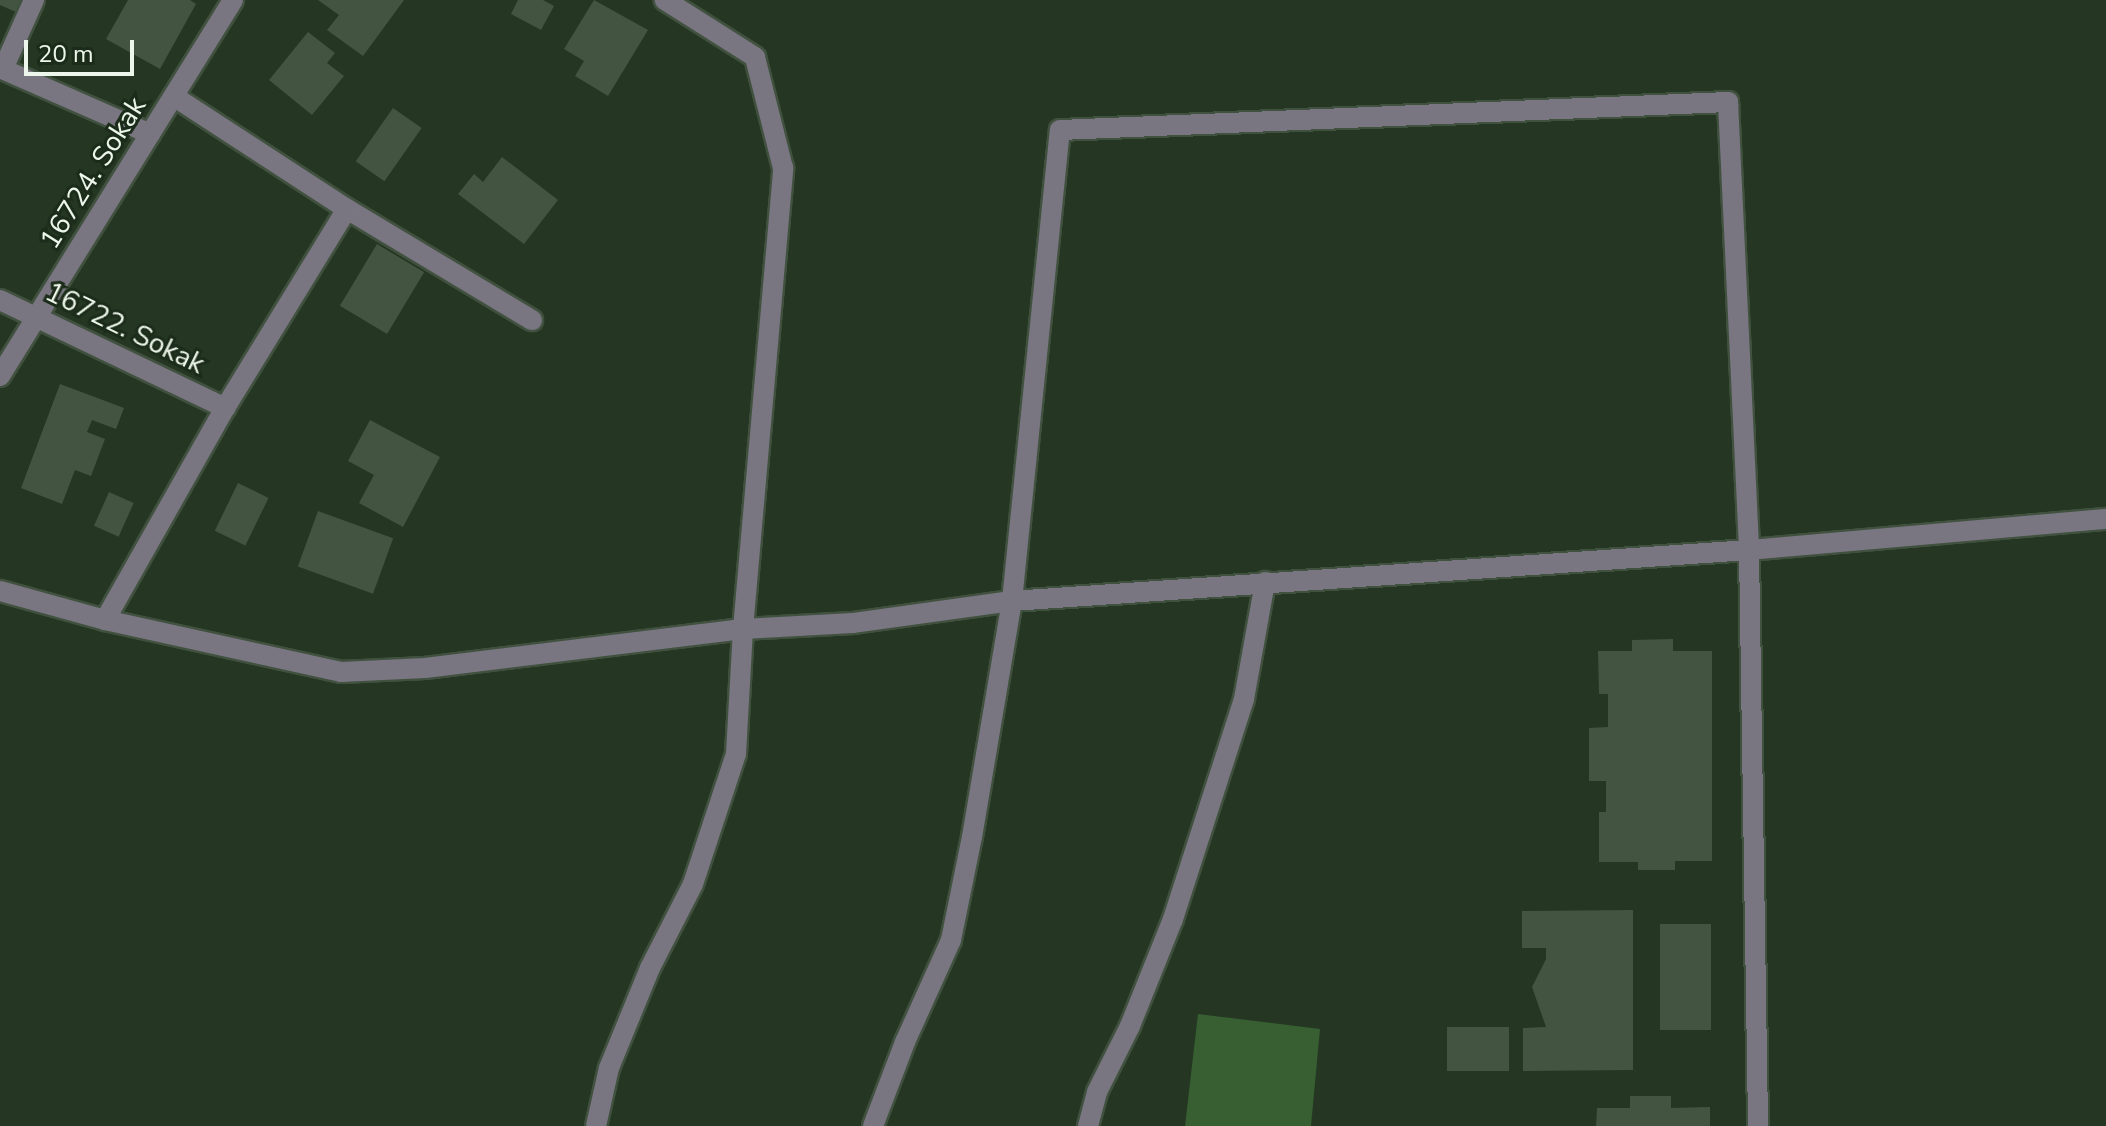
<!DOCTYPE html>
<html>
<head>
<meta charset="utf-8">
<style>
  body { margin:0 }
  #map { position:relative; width:2106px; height:1126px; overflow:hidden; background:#253623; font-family:"Nunito Sans",sans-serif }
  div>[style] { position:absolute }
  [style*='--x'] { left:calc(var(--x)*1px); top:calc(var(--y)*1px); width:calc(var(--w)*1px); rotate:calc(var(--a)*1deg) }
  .green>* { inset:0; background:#375f32 }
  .building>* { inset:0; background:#435541; transform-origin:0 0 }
  .roads { filter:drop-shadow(2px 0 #41513f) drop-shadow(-2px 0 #41513f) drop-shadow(0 2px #41513f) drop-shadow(0 -2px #41513f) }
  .minor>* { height:20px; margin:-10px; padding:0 10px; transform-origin:10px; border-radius:10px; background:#797681 }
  span { translate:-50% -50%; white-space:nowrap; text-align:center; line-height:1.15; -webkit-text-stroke:6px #1c2c1a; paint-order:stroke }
  .street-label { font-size:28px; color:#ecf6ea }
  .scale { position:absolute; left:24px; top:40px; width:110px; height:36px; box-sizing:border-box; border:4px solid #ecf6ea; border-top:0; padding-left:10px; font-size:24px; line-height:28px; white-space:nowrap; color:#ecf6ea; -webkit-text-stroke:6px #1c2c1a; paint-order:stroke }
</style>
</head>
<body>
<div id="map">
  <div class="green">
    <i style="clip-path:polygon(1198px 1014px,1320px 1029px,1311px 1126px,1185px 1126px)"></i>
  </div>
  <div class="building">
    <i style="clip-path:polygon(0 0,23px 0,18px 13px,0 5px)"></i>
    <i style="clip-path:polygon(128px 0,190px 0,196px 4px,160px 69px,106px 39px)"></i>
    <i style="clip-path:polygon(318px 0,404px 0,363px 56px,327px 30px,339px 15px)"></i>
    <i style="clip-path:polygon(518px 0,543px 0,554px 6px,541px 30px,511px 14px)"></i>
    <i style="clip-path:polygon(594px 0,648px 30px,608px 96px,575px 76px,584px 61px,564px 49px)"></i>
    <i style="clip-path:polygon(308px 32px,335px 53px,327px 63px,344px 76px,312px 115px,269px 80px)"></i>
    <i style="left:393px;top:108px;width:35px;height:65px;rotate:35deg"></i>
    <i style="clip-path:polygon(502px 157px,558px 200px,524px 244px,458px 194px,474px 174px,483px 182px)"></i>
    <i style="left:377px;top:244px;width:55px;height:72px;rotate:31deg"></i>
    <i style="clip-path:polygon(60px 384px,124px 408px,116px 429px,92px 420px,87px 432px,105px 439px,91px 476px,75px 470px,62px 504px,21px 488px)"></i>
    <i style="clip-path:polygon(370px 420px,440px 457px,403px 527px,359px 503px,374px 475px,348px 461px)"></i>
    <i style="left:238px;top:483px;width:34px;height:53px;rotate:26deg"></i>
    <i style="left:109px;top:492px;width:27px;height:37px;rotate:24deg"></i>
    <i style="left:318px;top:511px;width:80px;height:59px;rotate:20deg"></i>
    <i style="clip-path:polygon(1673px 639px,1673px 651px,1712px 651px,1712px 861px,1675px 861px,1675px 870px,1638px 870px,1638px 862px,1599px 862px,1599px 812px,1606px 812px,1606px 781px,1589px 781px,1589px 728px,1608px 727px,1608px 694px,1599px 694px,1598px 651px,1632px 651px,1632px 640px)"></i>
    <i style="clip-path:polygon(1633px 910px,1633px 1070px,1523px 1071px,1523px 1028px,1546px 1027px,1532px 987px,1546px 959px,1546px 948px,1522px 948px,1522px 911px)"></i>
    <i style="left:1660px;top:924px;width:51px;height:106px"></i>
    <i style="left:1509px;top:1027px;width:44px;height:62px;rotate:90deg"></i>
    <i style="clip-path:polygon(1630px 1096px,1671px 1096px,1671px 1108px,1710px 1107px,1710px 1126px,1596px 1126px,1597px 1108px,1630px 1108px)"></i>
  </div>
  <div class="roads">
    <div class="minor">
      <i style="--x:0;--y:68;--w:164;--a:23.7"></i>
      <i style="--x:3;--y:69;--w:76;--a:-65.8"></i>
      <i style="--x:175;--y:97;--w:205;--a:33.1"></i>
      <i style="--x:347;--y:209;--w:216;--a:31"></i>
      <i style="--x:0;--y:300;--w:250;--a:25.6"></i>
      <i style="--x:0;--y:376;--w:442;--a:-58.2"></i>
      <i style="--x:0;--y:591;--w:109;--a:15.4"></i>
      <i style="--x:105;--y:620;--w:242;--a:12.4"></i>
      <i style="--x:341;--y:672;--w:84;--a:-2.7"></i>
      <i style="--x:425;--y:668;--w:320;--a:-7"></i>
      <i style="--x:743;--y:629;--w:110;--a:-3.1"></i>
      <i style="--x:853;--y:623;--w:161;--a:-7.9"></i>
      <i style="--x:1012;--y:601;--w:739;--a:-3.96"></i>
      <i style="--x:1749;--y:550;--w:576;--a:89.1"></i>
      <i style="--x:105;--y:620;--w:244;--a:-60.5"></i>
      <i style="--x:225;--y:408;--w:233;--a:-58.5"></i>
      <i style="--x:596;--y:1126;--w:59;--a:-77.4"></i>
      <i style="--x:609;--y:1068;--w:108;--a:-67.7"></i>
      <i style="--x:650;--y:968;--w:94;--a:-62.9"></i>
      <i style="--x:693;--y:884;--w:137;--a:-71.7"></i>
      <i style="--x:736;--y:754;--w:125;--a:-86.8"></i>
      <i style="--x:743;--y:629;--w:463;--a:-85"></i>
      <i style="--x:783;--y:168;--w:114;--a:-104.2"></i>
      <i style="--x:755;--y:57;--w:107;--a:-147.7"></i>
      <i style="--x:873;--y:1126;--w:90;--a:-69.1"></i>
      <i style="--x:905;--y:1042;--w:112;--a:-65.7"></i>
      <i style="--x:951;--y:940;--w:105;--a:-78.5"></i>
      <i style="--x:972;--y:837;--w:239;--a:-80.4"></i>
      <i style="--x:1012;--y:601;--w:473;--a:-84.2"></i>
      <i style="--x:1060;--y:130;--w:669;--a:-2.4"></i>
      <i style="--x:1728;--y:102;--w:448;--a:87.3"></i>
      <i style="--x:1749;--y:550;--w:358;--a:-5"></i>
      <i style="--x:1088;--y:1126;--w:35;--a:-75"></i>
      <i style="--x:1097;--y:1092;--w:74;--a:-63.4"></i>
      <i style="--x:1130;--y:1026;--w:115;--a:-68.1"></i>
      <i style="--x:1173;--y:919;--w:231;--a:-72.1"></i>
      <i style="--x:1244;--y:699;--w:119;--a:-79.8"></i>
    </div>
  </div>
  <div class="street-label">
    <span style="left:93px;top:173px;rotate:-58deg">16724. Sokak</span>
    <span style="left:125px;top:328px;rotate:26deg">16722. Sokak</span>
  </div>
  <div class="scale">20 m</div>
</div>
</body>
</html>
